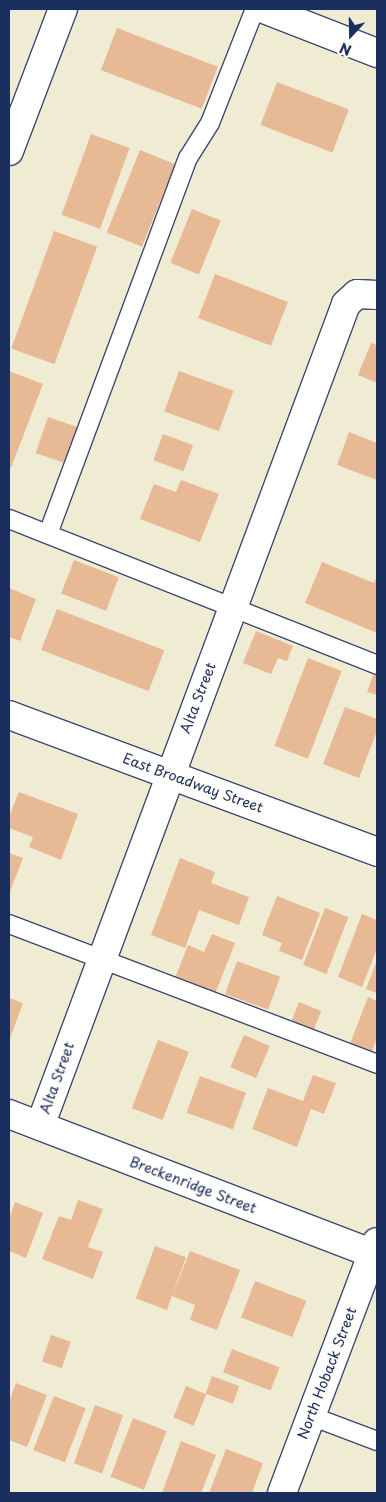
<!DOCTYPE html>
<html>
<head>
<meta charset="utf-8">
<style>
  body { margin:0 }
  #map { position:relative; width:386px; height:1502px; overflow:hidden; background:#f0ecd4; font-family:"Playpen Sans",sans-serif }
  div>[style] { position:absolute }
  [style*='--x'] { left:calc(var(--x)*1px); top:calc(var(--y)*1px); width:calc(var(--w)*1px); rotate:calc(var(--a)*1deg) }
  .building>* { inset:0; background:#e8b995; transform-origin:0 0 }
  .roads { filter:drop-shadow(1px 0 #3b4b70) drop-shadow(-1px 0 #3b4b70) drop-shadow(0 1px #3b4b70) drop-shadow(0 -1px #3b4b70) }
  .service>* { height:18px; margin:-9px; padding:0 9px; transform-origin:9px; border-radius:9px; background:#fff }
  .minor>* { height:28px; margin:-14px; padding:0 14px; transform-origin:14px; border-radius:14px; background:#fff }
  .tertiary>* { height:28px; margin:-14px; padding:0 14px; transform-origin:14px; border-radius:14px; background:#fff }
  span { translate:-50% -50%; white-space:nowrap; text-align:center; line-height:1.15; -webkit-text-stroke:4px #fdfcf7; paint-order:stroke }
  .street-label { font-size:14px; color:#1b2f5e }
  .frame { position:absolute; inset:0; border:10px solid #1b2f5e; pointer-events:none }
  .north { position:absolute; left:326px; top:10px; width:50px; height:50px; -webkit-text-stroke:4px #fdfcf7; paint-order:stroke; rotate:201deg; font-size:14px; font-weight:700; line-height:20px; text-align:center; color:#1b2f5e }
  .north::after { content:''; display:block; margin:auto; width:18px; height:22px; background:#1b2f5e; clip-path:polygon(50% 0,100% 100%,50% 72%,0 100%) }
</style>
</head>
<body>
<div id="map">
  <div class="building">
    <i style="left:117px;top:28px;width:108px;height:45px;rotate:21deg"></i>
    <i style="left:277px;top:82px;width:77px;height:46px;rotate:21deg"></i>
    <i style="left:91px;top:134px;width:41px;height:86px;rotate:20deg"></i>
    <i style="left:140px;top:150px;width:38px;height:89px;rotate:22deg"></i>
    <i style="left:192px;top:209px;width:31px;height:58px;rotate:22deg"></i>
    <i style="left:54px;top:231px;width:46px;height:125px;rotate:20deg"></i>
    <i style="left:215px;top:274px;width:78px;height:47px;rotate:21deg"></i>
    <i style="clip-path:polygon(371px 343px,377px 345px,377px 383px,358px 375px)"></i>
    <i style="clip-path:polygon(9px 371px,43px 384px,11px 468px,9px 467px)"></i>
    <i style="left:179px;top:371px;width:58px;height:43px;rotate:20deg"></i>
    <i style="left:48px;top:417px;width:37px;height:38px;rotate:19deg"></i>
    <i style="clip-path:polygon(349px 432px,377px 443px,377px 480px,337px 465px)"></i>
    <i style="left:163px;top:434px;width:32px;height:28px;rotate:20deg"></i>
    <i style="clip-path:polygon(181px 480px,219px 494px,200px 542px,140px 519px,154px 484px,176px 492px)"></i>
    <i style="left:74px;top:560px;width:48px;height:36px;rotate:21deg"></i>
    <i style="clip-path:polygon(322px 562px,374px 583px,377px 576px,377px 633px,305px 603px)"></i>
    <i style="clip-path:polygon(9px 588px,36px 599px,20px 641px,9px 637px)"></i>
    <i style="left:57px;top:609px;width:115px;height:44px;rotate:21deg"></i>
    <i style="clip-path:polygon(256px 631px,293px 646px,287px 661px,278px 658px,271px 674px,243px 663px)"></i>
    <i style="left:308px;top:658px;width:36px;height:94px;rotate:21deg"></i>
    <i style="clip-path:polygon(374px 672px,377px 674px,377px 695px,367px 692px)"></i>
    <i style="clip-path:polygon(345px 707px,377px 719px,377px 731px,359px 778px,323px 764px)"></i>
    <i style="clip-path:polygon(19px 792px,78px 814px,61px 860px,29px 847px,33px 837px,9px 828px,9px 817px)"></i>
    <i style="clip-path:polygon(9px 853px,23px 858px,9px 894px)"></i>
    <i style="clip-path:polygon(180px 858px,215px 872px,211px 883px,249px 897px,239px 925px,199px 910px,185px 948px,151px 935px)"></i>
    <i style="clip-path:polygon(277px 896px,320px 913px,302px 960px,279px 951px,282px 943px,262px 935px)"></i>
    <i style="left:325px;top:908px;width:25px;height:61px;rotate:21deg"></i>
    <i style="clip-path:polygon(362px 914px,377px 920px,377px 949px,362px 987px,338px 977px)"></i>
    <i style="clip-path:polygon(212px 934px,235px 943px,215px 994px,175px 978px,188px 945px,204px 952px)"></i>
    <i style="clip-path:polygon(377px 960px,377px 993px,366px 989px)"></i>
    <i style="left:237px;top:961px;width:46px;height:35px;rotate:20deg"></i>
    <i style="clip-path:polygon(368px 997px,377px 1001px,377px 1038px,372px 1052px,350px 1044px)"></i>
    <i style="clip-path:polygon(9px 998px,23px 1003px,9px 1041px)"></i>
    <i style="left:299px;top:1002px;width:24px;height:24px;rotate:22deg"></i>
    <i style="left:244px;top:1035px;width:28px;height:35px;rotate:23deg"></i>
    <i style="left:158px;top:1040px;width:33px;height:73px;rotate:21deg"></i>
    <i style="clip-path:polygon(313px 1075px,336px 1083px,324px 1114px,311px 1109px,297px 1147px,252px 1129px,268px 1088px,303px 1101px)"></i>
    <i style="left:200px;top:1076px;width:49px;height:39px;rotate:20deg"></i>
    <i style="clip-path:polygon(78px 1200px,103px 1209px,88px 1247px,103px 1252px,93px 1279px,42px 1259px,59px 1216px,71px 1220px)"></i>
    <i style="clip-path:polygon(15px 1202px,43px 1213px,26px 1258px,9px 1251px,9px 1219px)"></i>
    <i style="left:155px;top:1246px;width:33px;height:56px;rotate:20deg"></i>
    <i style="clip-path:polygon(190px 1251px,240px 1270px,217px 1330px,190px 1320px,195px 1305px,172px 1296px)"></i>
    <i style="left:255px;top:1281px;width:55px;height:39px;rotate:21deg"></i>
    <i style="left:51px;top:1335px;width:21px;height:28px;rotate:19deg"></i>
    <i style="left:232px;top:1349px;width:51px;height:25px;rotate:21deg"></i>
    <i style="left:212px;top:1376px;width:29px;height:19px;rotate:20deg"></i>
    <i style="clip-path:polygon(16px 1383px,47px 1395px,27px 1447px,9px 1440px,9px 1402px)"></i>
    <i style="left:186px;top:1386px;width:22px;height:34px;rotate:22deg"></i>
    <i style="left:54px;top:1396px;width:34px;height:58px;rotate:21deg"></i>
    <i style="left:95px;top:1405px;width:30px;height:62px;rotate:20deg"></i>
    <i style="left:133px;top:1418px;width:36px;height:63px;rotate:21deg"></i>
    <i style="clip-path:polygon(181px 1441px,216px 1455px,201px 1493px,162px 1493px)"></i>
    <i style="clip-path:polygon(226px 1449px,263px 1463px,252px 1493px,209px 1493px)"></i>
  </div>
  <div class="roads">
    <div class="service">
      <i style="--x:9;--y:519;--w:396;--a:21.6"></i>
      <i style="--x:48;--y:534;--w:401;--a:-69.6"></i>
      <i style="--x:188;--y:158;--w:41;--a:-57.8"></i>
      <i style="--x:210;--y:123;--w:123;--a:-68.5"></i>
      <i style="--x:9;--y:924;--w:394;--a:20.8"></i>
      <i style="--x:311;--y:1416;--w:71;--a:20.7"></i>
    </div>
    <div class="minor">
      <i style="--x:264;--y:9;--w:121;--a:21.3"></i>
      <i style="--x:9;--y:151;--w:152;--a:-69.2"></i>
      <i style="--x:9;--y:1114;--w:394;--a:21"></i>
      <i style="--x:40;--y:1126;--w:877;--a:-69.58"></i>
      <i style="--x:346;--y:304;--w:15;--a:-42"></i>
      <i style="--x:357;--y:294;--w:20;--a:3"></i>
      <i style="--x:282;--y:1493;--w:268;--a:-69.3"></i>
    </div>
    <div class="tertiary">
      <i style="--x:9;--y:715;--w:393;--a:20.4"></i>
    </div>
  </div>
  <div class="street-label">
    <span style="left:198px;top:698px;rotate:-69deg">Alta Street</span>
    <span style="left:193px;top:783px;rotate:20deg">East Broadway Street</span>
    <span style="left:57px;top:1078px;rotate:-70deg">Alta Street</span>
    <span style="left:193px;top:1185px;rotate:21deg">Breckenridge Street</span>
    <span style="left:327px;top:1373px;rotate:-69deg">North Hoback Street</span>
  </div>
  <div class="frame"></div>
  <div class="north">N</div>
</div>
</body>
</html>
